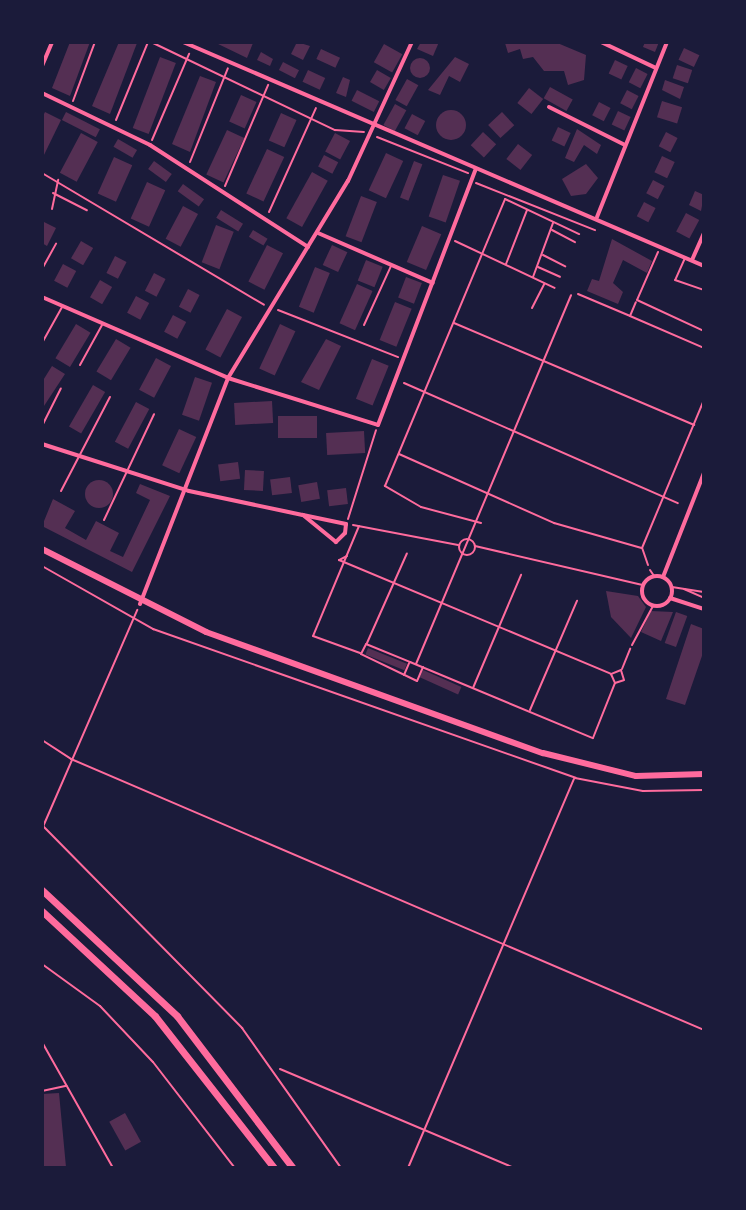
<!DOCTYPE html>
<html>
<head>
<meta charset="utf-8">
<style>
  body { margin:0 }
  #map { position:relative; width:746px; height:1210px; overflow:hidden; background:#1b1b3a; font-family:Figtree,sans-serif }
  div>[style] { position:absolute }
  [style*='--x'] { left:calc(var(--x)*1px); top:calc(var(--y)*1px); width:calc(var(--w)*1px); rotate:calc(var(--a)*1deg) }
  .building>* { inset:0; background:#542f53; transform-origin:0 0 }
  .round { border-radius:50% }
  .path>* { height:2px; margin:-1px; padding:0 1px; transform-origin:1px; border-radius:1px; background:#ff6b9d }
  .path>.ring { margin:-1px; padding:0; box-sizing:content-box; background:none; border:2px solid #ff6b9d; border-radius:50% }
  .service>* { height:2px; margin:-1px; padding:0 1px; transform-origin:1px; border-radius:1px; background:#ff6b9d }
  .minor>* { height:4px; margin:-2px; padding:0 2px; transform-origin:2px; border-radius:2px; background:#ff6b9d }
  .minor>.ring { margin:-2px; padding:0; box-sizing:content-box; background:none; border:4px solid #ff6b9d; border-radius:50% }
  .secondary>* { height:6px; margin:-3px; padding:0 3px; transform-origin:3px; border-radius:3px; background:#ff6b9d }
  .trunk>* { height:7px; margin:-3.5px; padding:0 3.5px; transform-origin:3.5px; border-radius:3.5px; background:#ff6b9d }
  span { translate:-50% -50%; white-space:nowrap; text-align:center; line-height:1.15; -webkit-text-stroke:7px #1b1b3a; paint-order:stroke }
  .frame { position:absolute; inset:0; border:44px solid #1b1b3a; pointer-events:none }
</style>
</head>
<body>
<div id="map">
  <div class="building">
    <i style="clip-path:polygon(70px 42px,90px 42px,70px 96px,52px 88px)"></i>
    <i style="clip-path:polygon(119px 42px,137px 43px,110px 114px,92px 106px)"></i>
    <i style="clip-path:polygon(214px 42px,251px 42px,253px 43px,247px 58px)"></i>
    <i style="clip-path:polygon(297px 42px,310px 46px,303px 60px,291px 54px)"></i>
    <i style="clip-path:polygon(421px 42px,439px 42px,433px 56px,417px 49px)"></i>
    <i style="clip-path:polygon(555px 42px,586px 55px,584px 80px,568px 85px,564px 71px,544px 71px,533px 57px,523px 59px,520px 49px,508px 53px,505px 43px)"></i>
    <i style="clip-path:polygon(645px 42px,659px 42px,655px 52px,643px 47px)"></i>
    <i style="left:384px;top:44px;width:21px;height:21px;rotate:29deg"></i>
    <i style="left:684px;top:48px;width:17px;height:13px;rotate:25deg"></i>
    <i style="left:321px;top:49px;width:21px;height:11px;rotate:25deg"></i>
    <i style="clip-path:polygon(261px 52px,273px 59px,270px 66px,257px 60px)"></i>
    <i style="left:160px;top:57px;width:17px;height:76px;rotate:21deg"></i>
    <i style="clip-path:polygon(455px 57px,469px 64px,460px 82px,449px 76px,440px 95px,428px 90px)"></i>
    <i class="round" style="left:410px;top:58px;width:20px;height:20px"></i>
    <i style="left:615px;top:60px;width:14px;height:15px;rotate:25deg"></i>
    <i style="left:283px;top:62px;width:18px;height:9px;rotate:27deg"></i>
    <i style="left:677px;top:65px;width:16px;height:14px;rotate:18deg"></i>
    <i style="left:636px;top:68px;width:13px;height:16px;rotate:27deg"></i>
    <i style="left:308px;top:70px;width:19px;height:13px;rotate:25deg"></i>
    <i style="left:377px;top:70px;width:16px;height:14px;rotate:30deg"></i>
    <i style="clip-path:polygon(200px 76px,216px 82px,190px 152px,172px 144px)"></i>
    <i style="clip-path:polygon(343px 77px,350px 80px,346px 97px,336px 93px)"></i>
    <i style="left:407px;top:79px;width:13px;height:24px;rotate:29deg"></i>
    <i style="clip-path:polygon(665px 80px,684px 87px,680px 99px,662px 90px)"></i>
    <i style="left:550px;top:87px;width:26px;height:13px;rotate:29deg"></i>
    <i style="left:529px;top:88px;width:18px;height:19px;rotate:38deg"></i>
    <i style="left:357px;top:90px;width:25px;height:12px;rotate:27deg"></i>
    <i style="left:627px;top:90px;width:13px;height:15px;rotate:27deg"></i>
    <i style="left:241px;top:95px;width:17px;height:29px;rotate:24deg"></i>
    <i style="left:662px;top:101px;width:21px;height:17px;rotate:17deg"></i>
    <i style="left:599px;top:102px;width:13px;height:15px;rotate:27deg"></i>
    <i style="left:395px;top:104px;width:13px;height:24px;rotate:29deg"></i>
    <i class="round" style="left:436px;top:110px;width:30px;height:30px"></i>
    <i style="left:618px;top:111px;width:14px;height:15px;rotate:25deg"></i>
    <i style="clip-path:polygon(45px 112px,61px 120px,42px 159px,42px 118px)"></i>
    <i style="left:66px;top:112px;width:38px;height:9px;rotate:27deg"></i>
    <i style="left:502px;top:112px;width:18px;height:19px;rotate:47deg"></i>
    <i style="left:281px;top:113px;width:17px;height:30px;rotate:24deg"></i>
    <i style="left:412px;top:114px;width:15px;height:16px;rotate:28deg"></i>
    <i style="left:558px;top:127px;width:14px;height:15px;rotate:25deg"></i>
    <i style="clip-path:polygon(577px 129px,601px 145px,597px 154px,584px 145px,574px 162px,565px 158px)"></i>
    <i style="left:227px;top:130px;width:19px;height:49px;rotate:25deg"></i>
    <i style="left:483px;top:132px;width:18px;height:18px;rotate:43deg"></i>
    <i style="left:666px;top:132px;width:13px;height:16px;rotate:27deg"></i>
    <i style="left:81px;top:133px;width:19px;height:45px;rotate:28deg"></i>
    <i style="left:335px;top:133px;width:17px;height:21px;rotate:28deg"></i>
    <i style="left:118px;top:139px;width:22px;height:9px;rotate:30deg"></i>
    <i style="left:518px;top:144px;width:18px;height:19px;rotate:38deg"></i>
    <i style="left:267px;top:149px;width:19px;height:49px;rotate:25deg"></i>
    <i style="left:386px;top:153px;width:19px;height:41px;rotate:25deg"></i>
    <i style="left:324px;top:155px;width:16px;height:13px;rotate:27deg"></i>
    <i style="left:662px;top:156px;width:14px;height:18px;rotate:25deg"></i>
    <i style="left:114px;top:157px;width:20px;height:40px;rotate:24deg"></i>
    <i style="left:154px;top:161px;width:22px;height:10px;rotate:36deg"></i>
    <i style="left:414px;top:161px;width:9px;height:39px;rotate:21deg"></i>
    <i style="clip-path:polygon(586px 164px,598px 178px,586px 194px,571px 196px,562px 179px)"></i>
    <i style="left:312px;top:172px;width:18px;height:53px;rotate:29deg"></i>
    <i style="left:443px;top:175px;width:18px;height:44px;rotate:19deg"></i>
    <i style="left:653px;top:180px;width:13px;height:15px;rotate:27deg"></i>
    <i style="left:147px;top:182px;width:20px;height:40px;rotate:24deg"></i>
    <i style="left:183px;top:184px;width:26px;height:9px;rotate:36deg"></i>
    <i style="clip-path:polygon(695px 191px,704px 195px,701px 211px,689px 205px)"></i>
    <i style="left:361px;top:196px;width:17px;height:43px;rotate:21deg"></i>
    <i style="left:644px;top:202px;width:13px;height:16px;rotate:27deg"></i>
    <i style="left:183px;top:206px;width:17px;height:37px;rotate:28deg"></i>
    <i style="left:221px;top:210px;width:26px;height:9px;rotate:32deg"></i>
    <i style="left:686px;top:213px;width:15px;height:21px;rotate:28deg"></i>
    <i style="clip-path:polygon(44px 222px,56px 228px,47px 246px,42px 243px)"></i>
    <i style="left:216px;top:225px;width:19px;height:40px;rotate:21deg"></i>
    <i style="left:422px;top:226px;width:21px;height:39px;rotate:23deg"></i>
    <i style="left:253px;top:230px;width:17px;height:8px;rotate:31deg"></i>
    <i style="clip-path:polygon(612px 239px,652px 261px,647px 273px,623px 260px,613px 283px,623px 292px,618px 304px,587px 291px,592px 279px,599px 281px)"></i>
    <i style="left:81px;top:241px;width:14px;height:20px;rotate:30deg"></i>
    <i style="left:267px;top:245px;width:18px;height:41px;rotate:27deg"></i>
    <i style="left:332px;top:245px;width:17px;height:22px;rotate:25deg"></i>
    <i style="left:115px;top:256px;width:13px;height:19px;rotate:27deg"></i>
    <i style="left:366px;top:260px;width:18px;height:22px;rotate:22deg"></i>
    <i style="left:63px;top:264px;width:15px;height:19px;rotate:28deg"></i>
    <i style="left:315px;top:267px;width:16px;height:43px;rotate:22deg"></i>
    <i style="left:154px;top:273px;width:13px;height:20px;rotate:27deg"></i>
    <i style="left:406px;top:277px;width:17px;height:22px;rotate:21deg"></i>
    <i style="left:100px;top:280px;width:14px;height:20px;rotate:30deg"></i>
    <i style="left:357px;top:284px;width:17px;height:43px;rotate:24deg"></i>
    <i style="left:188px;top:289px;width:13px;height:20px;rotate:27deg"></i>
    <i style="left:136px;top:296px;width:15px;height:19px;rotate:28deg"></i>
    <i style="left:395px;top:302px;width:18px;height:41px;rotate:22deg"></i>
    <i style="left:227px;top:309px;width:17px;height:46px;rotate:28deg"></i>
    <i style="left:173px;top:315px;width:15px;height:19px;rotate:28deg"></i>
    <i style="left:76px;top:324px;width:17px;height:40px;rotate:31deg"></i>
    <i style="left:280px;top:324px;width:17px;height:49px;rotate:25deg"></i>
    <i style="left:116px;top:339px;width:17px;height:38px;rotate:31deg"></i>
    <i style="clip-path:polygon(326px 339px,341px 346px,319px 390px,301px 382px)"></i>
    <i style="left:156px;top:358px;width:17px;height:36px;rotate:28deg"></i>
    <i style="left:372px;top:359px;width:18px;height:43px;rotate:22deg"></i>
    <i style="clip-path:polygon(52px 366px,65px 374px,42px 409px,42px 382px)"></i>
    <i style="left:195px;top:377px;width:18px;height:40px;rotate:19deg"></i>
    <i style="left:93px;top:385px;width:14px;height:48px;rotate:30deg"></i>
    <i style="left:272px;top:401px;width:22px;height:38px;rotate:87deg"></i>
    <i style="left:136px;top:402px;width:15px;height:45px;rotate:28deg"></i>
    <i style="left:317px;top:416px;width:22px;height:39px;rotate:90deg"></i>
    <i style="left:179px;top:429px;width:19px;height:40px;rotate:25deg"></i>
    <i style="left:364px;top:431px;width:22px;height:38px;rotate:87deg"></i>
    <i style="left:238px;top:462px;width:17px;height:20px;rotate:83deg"></i>
    <i style="left:245px;top:470px;width:19px;height:20px;rotate:3deg"></i>
    <i style="left:290px;top:477px;width:16px;height:20px;rotate:83deg"></i>
    <i class="round" style="left:85px;top:480px;width:28px;height:28px"></i>
    <i style="left:317px;top:482px;width:17px;height:19px;rotate:80deg"></i>
    <i style="clip-path:polygon(140px 484px,170px 496px,132px 572px,42px 526px,53px 499px,75px 511px,65px 528px,86px 540px,96px 521px,119px 533px,110px 551px,123px 557px,150px 500px,136px 493px)"></i>
    <i style="left:346px;top:488px;width:16px;height:19px;rotate:83deg"></i>
    <i style="clip-path:polygon(606px 591px,638px 596px,646px 607px,631px 638px,611px 617px)"></i>
    <i style="clip-path:polygon(651px 611px,673px 612px,661px 641px,641px 632px)"></i>
    <i style="left:676px;top:612px;width:12px;height:33px;rotate:20deg"></i>
    <i style="clip-path:polygon(691px 624px,704px 629px,704px 650px,685px 705px,666px 699px)"></i>
    <i style="left:368px;top:648px;width:42px;height:7px;rotate:22deg"></i>
    <i style="left:423px;top:670px;width:42px;height:8px;rotate:24deg"></i>
    <i style="clip-path:polygon(59px 1093px,66px 1167px,42px 1168px,42px 1094px)"></i>
    <i style="left:125px;top:1113px;width:33px;height:18px;rotate:61deg"></i>
  </div>
  <div class="path">
    <i style="--x:151;--y:42;--w:204;--a:25.6"></i>
    <i style="--x:335;--y:130;--w:29;--a:4"></i>
    <i style="--x:73;--y:101;--w:63;--a:-69.6"></i>
    <i style="--x:116;--y:120;--w:84;--a:-67.7"></i>
    <i style="--x:377;--y:137;--w:98;--a:21.6"></i>
    <i style="--x:152;--y:140;--w:94;--a:-66.7"></i>
    <i style="--x:190;--y:162;--w:101;--a:-68"></i>
    <i style="--x:42;--y:173;--w:258;--a:30.7"></i>
    <i style="--x:476;--y:183;--w:128;--a:21.6"></i>
    <i style="--x:225;--y:186;--w:110;--a:-66.9"></i>
    <i style="--x:53;--y:193;--w:38;--a:27"></i>
    <i style="--x:52;--y:209;--w:30;--a:-78"></i>
    <i style="--x:269;--y:212;--w:114;--a:-65.7"></i>
    <i style="--x:552;--y:230;--w:26;--a:28"></i>
    <i style="--x:455;--y:241;--w:110;--a:25.2"></i>
    <i style="--x:658;--y:252;--w:52;--a:113.6"></i>
    <i style="--x:637;--y:300;--w:74;--a:24.8"></i>
    <i style="--x:543;--y:255;--w:25;--a:27"></i>
    <i style="--x:506;--y:264;--w:58;--a:-68.7"></i>
    <i style="--x:538;--y:267;--w:24;--a:24"></i>
    <i style="--x:533;--y:277;--w:58;--a:-69.7"></i>
    <i style="--x:578;--y:294;--w:56;--a:22.9"></i>
    <i style="--x:630;--y:316;--w:15;--a:-67"></i>
    <i style="--x:532;--y:308;--w:27;--a:-63"></i>
    <i style="--x:278;--y:310;--w:129;--a:21.4"></i>
    <i style="--x:630;--y:316;--w:81;--a:23.4"></i>
    <i style="--x:454;--y:323;--w:261;--a:23"></i>
    <i style="--x:404;--y:383;--w:299;--a:23.7"></i>
    <i style="--x:399;--y:454;--w:170;--a:24"></i>
    <i style="--x:554;--y:523;--w:91;--a:15.9"></i>
    <i style="--x:348;--y:519;--w:93;--a:-72.5"></i>
    <i style="--x:481;--y:523;--w:62;--a:-165.1"></i>
    <i style="--x:421;--y:507;--w:42;--a:-149.7"></i>
    <i style="--x:385;--y:486;--w:311;--a:-67.3"></i>
    <i style="--x:505;--y:199;--w:82;--a:25.3"></i>
    <i style="--x:353;--y:525;--w:107;--a:10.8"></i>
    <i style="--x:359;--y:526;--w:119;--a:112.7"></i>
    <i style="--x:313;--y:636;--w:50;--a:19.9"></i>
    <i class="ring" style="left:459px;top:539px;width:14px;height:14px"></i>
    <i style="--x:475;--y:546;--w:172;--a:13.1"></i>
    <i style="--x:347;--y:556;--w:9;--a:153"></i>
    <i style="--x:339;--y:560;--w:295;--a:22.7"></i>
    <i style="--x:611;--y:674;--w:10;--a:66"></i>
    <i style="--x:615;--y:683;--w:9;--a:-18"></i>
    <i style="--x:624;--y:680;--w:10;--a:-107"></i>
    <i style="--x:621;--y:670;--w:11;--a:158"></i>
    <i style="--x:648;--y:565;--w:18;--a:-109"></i>
    <i style="--x:642;--y:548;--w:160;--a:-67.3"></i>
    <i style="--x:42;--y:566;--w:128;--a:29.6"></i>
    <i style="--x:153;--y:629;--w:448;--a:19.4"></i>
    <i style="--x:575;--y:778;--w:69;--a:10.8"></i>
    <i style="--x:643;--y:791;--w:61;--a:-0.9"></i>
    <i style="--x:672;--y:587;--w:32;--a:9"></i>
    <i style="--x:684;--y:589;--w:22;--a:24"></i>
    <i style="--x:367;--y:643;--w:98;--a:-66"></i>
    <i style="--x:416;--y:664;--w:400;--a:-67.2"></i>
    <i style="--x:423;--y:667;--w:15;--a:113"></i>
    <i style="--x:417;--y:681;--w:62;--a:-154.3"></i>
    <i style="--x:361;--y:654;--w:11;--a:-63"></i>
    <i style="--x:366;--y:644;--w:48;--a:22.2"></i>
    <i style="--x:410;--y:662;--w:198;--a:22.6"></i>
    <i style="--x:593;--y:738;--w:59;--a:-68.2"></i>
    <i style="--x:622;--y:669;--w:22;--a:-68"></i>
    <i style="--x:404;--y:675;--w:13;--a:-67"></i>
    <i style="--x:473;--y:688;--w:123;--a:-67"></i>
    <i style="--x:530;--y:710;--w:119;--a:-66.7"></i>
    <i style="--x:42;--y:740;--w:35;--a:33"></i>
    <i style="--x:71;--y:759;--w:689;--a:23.18"></i>
    <i style="--x:43;--y:826;--w:284;--a:45.4"></i>
    <i style="--x:242;--y:1028;--w:171;--a:54.7"></i>
    <i style="--x:42;--y:829;--w:239;--a:-66.5"></i>
    <i style="--x:42;--y:964;--w:72;--a:35.9"></i>
    <i style="--x:100;--y:1006;--w:77;--a:46.6"></i>
    <i style="--x:153;--y:1062;--w:134;--a:52.3"></i>
    <i style="--x:42;--y:1042;--w:145;--a:60.6"></i>
    <i style="--x:280;--y:1069;--w:254;--a:22.9"></i>
    <i style="--x:42;--y:1091;--w:25;--a:-12"></i>
    <i style="--x:408;--y:1168;--w:423;--a:-66.9"></i>
  </div>
  <div class="service">
    <i style="--x:685;--y:258;--w:24;--a:114"></i>
    <i style="--x:675;--y:280;--w:31;--a:19"></i>
    <i style="--x:42;--y:269;--w:29;--a:-61"></i>
    <i style="--x:364;--y:325;--w:65;--a:-65.4"></i>
    <i style="--x:42;--y:343;--w:41;--a:-60.9"></i>
    <i style="--x:80;--y:365;--w:46;--a:-61.2"></i>
    <i style="--x:42;--y:426;--w:42;--a:-63.4"></i>
    <i style="--x:61;--y:491;--w:106;--a:-62.5"></i>
    <i style="--x:104;--y:520;--w:117;--a:-64.7"></i>
    <i style="--x:650;--y:570;--w:7;--a:56"></i>
    <i style="--x:632;--y:645;--w:44;--a:-61.7"></i>
  </div>
  <div class="minor">
    <i style="--x:183;--y:42;--w:567;--a:23.26"></i>
    <i style="--x:601;--y:42;--w:61;--a:25.3"></i>
    <i style="--x:42;--y:66;--w:26;--a:-67"></i>
    <i style="--x:42;--y:93;--w:120;--a:25.7"></i>
    <i style="--x:150;--y:145;--w:188;--a:32.8"></i>
    <i style="--x:549;--y:107;--w:85;--a:26.6"></i>
    <i style="--x:597;--y:217;--w:188;--a:-68.2"></i>
    <i style="--x:318;--y:233;--w:125;--a:23.5"></i>
    <i style="--x:692;--y:260;--w:30;--a:-66"></i>
    <i style="--x:42;--y:297;--w:203;--a:23.5"></i>
    <i style="--x:228;--y:378;--w:157;--a:17.4"></i>
    <i style="--x:378;--y:425;--w:274;--a:-69.1"></i>
    <i style="--x:42;--y:444;--w:154;--a:17.7"></i>
    <i style="--x:189;--y:491;--w:116;--a:11.9"></i>
    <i style="--x:303;--y:515;--w:44;--a:11.8"></i>
    <i style="--x:346;--y:524;--w:9;--a:96"></i>
    <i style="--x:345;--y:533;--w:13;--a:135"></i>
    <i style="--x:336;--y:542;--w:43;--a:-140.7"></i>
    <i class="ring" style="left:642px;top:576px;width:26px;height:26px"></i>
    <i style="--x:663;--y:577;--w:112;--a:-68.5"></i>
    <i style="--x:670;--y:598;--w:36;--a:18"></i>
    <i style="--x:140;--y:604;--w:243;--a:-68.7"></i>
    <i style="--x:228;--y:378;--w:231;--a:-58.7"></i>
    <i style="--x:348;--y:181;--w:153;--a:-65.3"></i>
  </div>
  <div class="secondary">
    <i style="--x:42;--y:549;--w:184;--a:26.8"></i>
    <i style="--x:206;--y:632;--w:358;--a:19.8"></i>
    <i style="--x:543;--y:753;--w:96;--a:13.9"></i>
    <i style="--x:636;--y:776;--w:68;--a:-1.7"></i>
  </div>
  <div class="trunk">
    <i style="--x:42;--y:890;--w:185;--a:43"></i>
    <i style="--x:177;--y:1016;--w:191;--a:52.7"></i>
    <i style="--x:42;--y:911;--w:154;--a:42.9"></i>
    <i style="--x:155;--y:1016;--w:193;--a:51.9"></i>
  </div>
  <div class="frame"></div>
</div>
</body>
</html>
